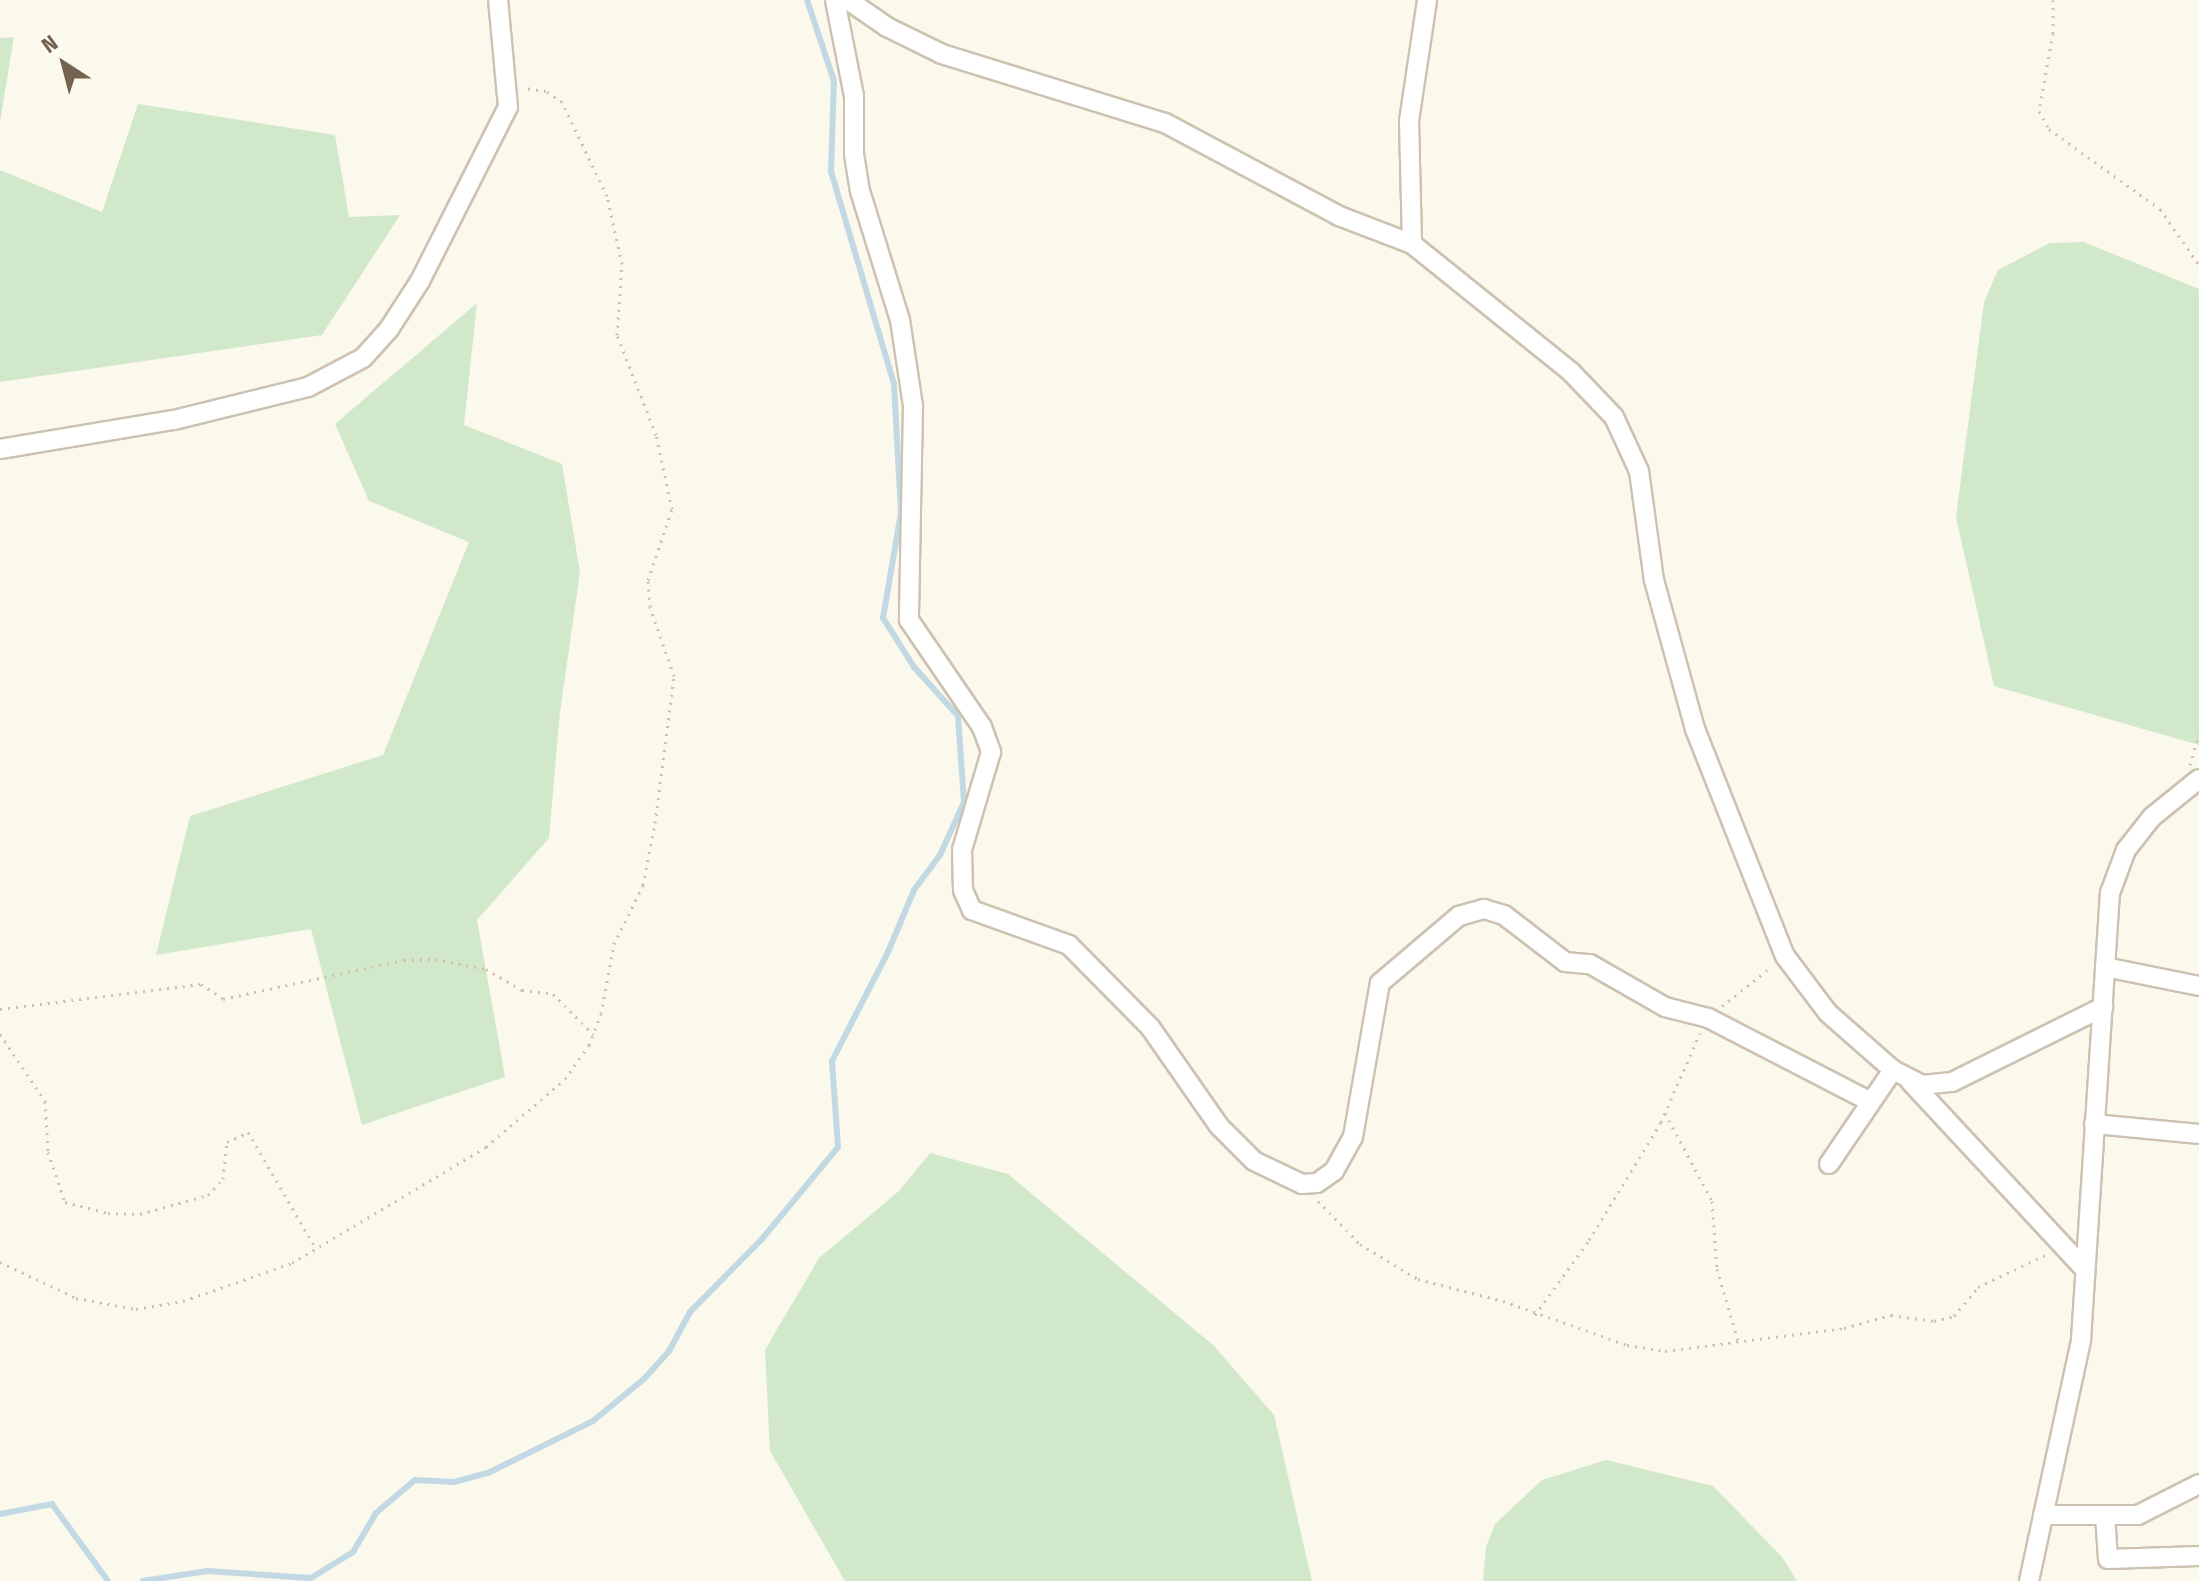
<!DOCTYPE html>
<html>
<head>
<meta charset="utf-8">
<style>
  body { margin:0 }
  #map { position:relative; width:2199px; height:1581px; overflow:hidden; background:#fbf8ec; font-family:"Fira Sans Condensed",sans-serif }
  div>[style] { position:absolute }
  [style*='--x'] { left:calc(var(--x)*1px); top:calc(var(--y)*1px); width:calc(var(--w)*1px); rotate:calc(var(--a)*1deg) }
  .green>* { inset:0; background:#d2e8cb }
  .stream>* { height:6px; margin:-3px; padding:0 3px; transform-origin:3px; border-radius:3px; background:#c2d9e4 }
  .path>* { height:3px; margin-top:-1.5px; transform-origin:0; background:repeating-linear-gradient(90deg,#d4c0a9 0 2px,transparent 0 8px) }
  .roads { filter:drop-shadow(2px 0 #cdc2b2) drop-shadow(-2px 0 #cdc2b2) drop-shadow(0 2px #cdc2b2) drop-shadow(0 -2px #cdc2b2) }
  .minor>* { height:18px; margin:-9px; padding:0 9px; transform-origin:9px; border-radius:9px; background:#fff }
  span { translate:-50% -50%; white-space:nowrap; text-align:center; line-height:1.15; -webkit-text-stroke:6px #fefbf3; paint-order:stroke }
  .north { position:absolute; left:24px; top:24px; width:80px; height:80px; -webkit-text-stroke:6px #fefbf3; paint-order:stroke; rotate:324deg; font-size:22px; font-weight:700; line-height:32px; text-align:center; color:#756350 }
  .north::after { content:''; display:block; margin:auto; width:28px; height:36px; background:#756350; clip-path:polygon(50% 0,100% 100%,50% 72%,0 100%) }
</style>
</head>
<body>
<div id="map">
  <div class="green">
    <i style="clip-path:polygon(14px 37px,0 122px,0 38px)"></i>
    <i style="clip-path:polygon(138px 104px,335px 135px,349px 217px,400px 215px,322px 335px,0 382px,0 170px,102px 212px)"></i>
    <i style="clip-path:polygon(2084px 242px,2199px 289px,2199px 745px,1994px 686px,1956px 517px,1984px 302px,1998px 270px,2050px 243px)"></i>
    <i style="clip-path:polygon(477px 303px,464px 425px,562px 464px,580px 572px,560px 712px,549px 838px,477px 920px,505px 1077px,362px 1125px,311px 929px,156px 955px,190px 816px,383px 755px,469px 542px,369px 501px,335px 424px)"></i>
    <i style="clip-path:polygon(930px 1153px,1008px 1174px,1214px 1346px,1274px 1415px,1312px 1581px,845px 1581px,770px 1451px,765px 1350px,819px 1258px,899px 1191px)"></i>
    <i style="clip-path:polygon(1606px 1460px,1713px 1486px,1782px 1557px,1797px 1581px,1483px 1581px,1486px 1547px,1495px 1524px,1542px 1480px)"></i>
  </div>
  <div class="stream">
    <i style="--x:0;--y:1514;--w:53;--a:-10.9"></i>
    <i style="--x:52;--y:1504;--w:95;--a:54"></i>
    <i style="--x:143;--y:1581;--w:65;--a:-8.9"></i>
    <i style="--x:207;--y:1571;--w:104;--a:3.9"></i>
    <i style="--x:311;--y:1578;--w:49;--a:-31.8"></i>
    <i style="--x:353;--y:1552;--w:45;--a:-59.5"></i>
    <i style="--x:376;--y:1513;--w:51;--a:-40.2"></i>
    <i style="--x:415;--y:1480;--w:39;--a:3"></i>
    <i style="--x:454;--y:1482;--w:35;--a:-15"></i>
    <i style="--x:488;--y:1473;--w:117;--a:-26.3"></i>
    <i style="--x:593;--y:1421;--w:66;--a:-39.5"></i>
    <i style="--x:644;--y:1379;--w:38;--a:-48"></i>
    <i style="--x:669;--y:1351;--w:44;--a:-61.7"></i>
    <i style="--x:690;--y:1312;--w:103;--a:-45.4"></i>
    <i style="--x:762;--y:1239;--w:119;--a:-50.4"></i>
    <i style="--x:838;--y:1147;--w:86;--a:-94"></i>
    <i style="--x:832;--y:1061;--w:123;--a:-62.8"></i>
    <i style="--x:888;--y:952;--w:67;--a:-67.2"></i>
    <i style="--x:914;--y:890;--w:44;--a:-53.4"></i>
    <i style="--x:940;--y:855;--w:58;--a:-65.6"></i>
    <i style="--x:964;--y:802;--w:86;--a:-94"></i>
    <i style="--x:958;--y:716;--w:66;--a:-131.9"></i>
    <i style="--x:914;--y:667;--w:58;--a:-122.3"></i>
    <i style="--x:883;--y:618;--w:107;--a:-80.3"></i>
    <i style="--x:901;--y:513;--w:129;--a:-93.1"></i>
    <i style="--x:894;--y:384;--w:222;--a:-106.5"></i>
    <i style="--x:831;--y:171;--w:90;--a:-88.1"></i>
    <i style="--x:834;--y:81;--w:85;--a:-108.4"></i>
  </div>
  <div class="path">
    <i style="--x:2053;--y:0;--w:33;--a:90"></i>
    <i style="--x:2053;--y:33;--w:79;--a:100.2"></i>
    <i style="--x:2039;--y:111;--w:21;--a:61"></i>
    <i style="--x:2049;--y:129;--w:137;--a:35.8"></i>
    <i style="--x:2160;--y:209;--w:68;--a:55.1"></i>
    <i style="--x:2190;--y:765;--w:32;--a:-74"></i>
    <i style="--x:1722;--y:1006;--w:61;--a:-38.4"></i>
    <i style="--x:0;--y:1009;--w:203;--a:-7.1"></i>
    <i style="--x:201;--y:984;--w:27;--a:34"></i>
    <i style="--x:223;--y:999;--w:185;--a:-12.2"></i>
    <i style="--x:404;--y:960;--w:31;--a:-2"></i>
    <i style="--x:435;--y:959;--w:52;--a:11.1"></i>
    <i style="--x:486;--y:969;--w:42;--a:30.3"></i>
    <i style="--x:522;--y:990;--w:31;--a:7"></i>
    <i style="--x:553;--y:994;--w:57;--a:45"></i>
    <i style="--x:0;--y:1034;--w:81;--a:56.1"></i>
    <i style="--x:45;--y:1101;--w:51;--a:86.6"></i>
    <i style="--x:48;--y:1152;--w:53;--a:71.2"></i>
    <i style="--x:65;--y:1202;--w:44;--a:14.3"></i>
    <i style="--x:108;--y:1213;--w:32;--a:2"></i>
    <i style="--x:140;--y:1214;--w:71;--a:-15.6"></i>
    <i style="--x:208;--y:1195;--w:22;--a:-47"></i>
    <i style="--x:223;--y:1179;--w:37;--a:-84"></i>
    <i style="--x:227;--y:1142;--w:23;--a:-25"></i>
    <i style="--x:248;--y:1132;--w:135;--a:59.8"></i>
    <i style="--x:1665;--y:1113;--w:100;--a:61.9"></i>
    <i style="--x:1712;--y:1201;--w:68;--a:85.8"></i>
    <i style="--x:1717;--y:1269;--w:78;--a:73.7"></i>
    <i style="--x:1318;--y:1201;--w:60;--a:45.7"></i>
    <i style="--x:1360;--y:1244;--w:68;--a:31.1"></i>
    <i style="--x:1418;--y:1279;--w:88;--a:14.5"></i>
    <i style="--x:1503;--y:1301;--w:132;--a:19.5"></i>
    <i style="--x:1627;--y:1345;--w:38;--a:9"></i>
    <i style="--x:1665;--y:1351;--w:180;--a:-7.3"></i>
    <i style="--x:1844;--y:1328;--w:49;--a:-15.5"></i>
    <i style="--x:1891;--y:1315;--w:43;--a:7.9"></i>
    <i style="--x:1934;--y:1321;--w:21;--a:-14"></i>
    <i style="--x:1954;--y:1316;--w:38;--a:-50"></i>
    <i style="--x:1978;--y:1287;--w:74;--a:-25.5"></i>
    <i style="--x:0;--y:1262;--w:84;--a:25.3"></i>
    <i style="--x:76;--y:1298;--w:61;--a:10.4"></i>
    <i style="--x:136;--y:1309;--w:48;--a:-9.7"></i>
    <i style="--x:183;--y:1301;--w:115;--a:-19.2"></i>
    <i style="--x:292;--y:1263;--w:226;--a:-30.9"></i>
    <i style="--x:486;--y:1147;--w:104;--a:-40.7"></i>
    <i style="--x:565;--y:1079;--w:42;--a:-54.8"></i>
    <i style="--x:589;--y:1045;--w:33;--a:-69"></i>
    <i style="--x:601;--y:1014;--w:71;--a:-79.5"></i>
    <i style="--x:614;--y:944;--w:66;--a:-63.8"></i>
    <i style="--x:643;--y:885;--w:63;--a:-79"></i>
    <i style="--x:655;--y:823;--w:148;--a:-82.6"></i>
    <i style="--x:674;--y:676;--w:73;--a:-109.2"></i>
    <i style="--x:650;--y:607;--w:27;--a:-94"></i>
    <i style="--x:648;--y:580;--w:75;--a:-71.3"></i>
    <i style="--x:672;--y:509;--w:76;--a:-102.2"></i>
    <i style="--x:656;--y:435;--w:107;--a:-111.3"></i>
    <i style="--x:617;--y:335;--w:71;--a:-86"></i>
    <i style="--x:622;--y:264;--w:70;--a:-102.4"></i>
    <i style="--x:607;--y:196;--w:104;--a:-115.6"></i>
    <i style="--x:562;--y:102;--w:19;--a:-145"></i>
    <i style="--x:546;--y:91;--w:22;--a:-172"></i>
    <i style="--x:1535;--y:1315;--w:92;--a:-54.2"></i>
    <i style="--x:1589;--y:1240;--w:138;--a:-58.6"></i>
    <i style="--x:1661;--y:1122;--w:97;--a:-66.3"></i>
  </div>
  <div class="roads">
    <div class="minor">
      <i style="--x:835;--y:0;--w:98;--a:78.8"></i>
      <i style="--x:854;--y:96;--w:58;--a:90"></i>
      <i style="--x:854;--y:154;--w:37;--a:81"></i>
      <i style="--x:860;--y:191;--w:135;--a:72.8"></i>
      <i style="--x:900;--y:320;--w:87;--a:81.4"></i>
      <i style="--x:913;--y:406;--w:214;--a:91.1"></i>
      <i style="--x:909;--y:620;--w:130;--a:55.7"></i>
      <i style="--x:982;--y:727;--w:27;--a:70"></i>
      <i style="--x:991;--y:752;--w:102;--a:106.5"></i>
      <i style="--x:962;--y:850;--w:40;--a:88.6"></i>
      <i style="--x:963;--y:890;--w:22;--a:66"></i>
      <i style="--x:972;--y:910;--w:103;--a:19.8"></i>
      <i style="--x:1069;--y:945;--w:115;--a:45.4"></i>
      <i style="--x:1150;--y:1027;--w:121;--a:55.1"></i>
      <i style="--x:1219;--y:1126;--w:49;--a:45"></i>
      <i style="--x:1254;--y:1161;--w:53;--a:25.6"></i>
      <i style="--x:1302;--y:1184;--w:15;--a:-4"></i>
      <i style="--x:1317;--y:1183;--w:21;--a:-35"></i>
      <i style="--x:1334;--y:1171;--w:39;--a:-61"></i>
      <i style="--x:1353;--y:1137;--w:156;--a:-80.1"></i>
      <i style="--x:1380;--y:983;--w:104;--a:-40.3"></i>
      <i style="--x:1459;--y:916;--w:26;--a:-16"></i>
      <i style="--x:1484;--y:909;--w:21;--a:17"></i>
      <i style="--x:1504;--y:915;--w:77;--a:37.6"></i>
      <i style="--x:1565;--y:962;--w:25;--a:5"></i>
      <i style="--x:1590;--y:964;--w:86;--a:29.8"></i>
      <i style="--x:1665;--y:1007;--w:44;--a:14.3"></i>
      <i style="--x:1708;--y:1018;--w:183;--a:27.3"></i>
      <i style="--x:848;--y:0;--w:47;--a:34.7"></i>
      <i style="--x:887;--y:27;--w:61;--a:26.1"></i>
      <i style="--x:942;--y:54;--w:233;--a:17.2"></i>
      <i style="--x:1165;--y:123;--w:197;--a:28.1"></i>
      <i style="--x:1339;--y:216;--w:78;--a:21"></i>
      <i style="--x:1412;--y:244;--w:204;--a:38.8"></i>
      <i style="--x:1571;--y:372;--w:62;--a:46.3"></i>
      <i style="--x:1614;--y:417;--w:60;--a:65.2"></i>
      <i style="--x:1639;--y:471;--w:110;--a:82.2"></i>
      <i style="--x:1654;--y:580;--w:155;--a:74.6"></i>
      <i style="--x:1695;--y:729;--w:244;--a:68.4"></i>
      <i style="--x:1785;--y:956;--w:71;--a:53"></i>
      <i style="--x:1828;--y:1013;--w:86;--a:41.2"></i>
      <i style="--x:1893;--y:1070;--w:33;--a:27"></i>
      <i style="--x:1922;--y:1085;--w:30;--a:-6"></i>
      <i style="--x:1952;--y:1082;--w:169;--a:-26.4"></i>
      <i style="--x:1412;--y:244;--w:123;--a:-91.4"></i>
      <i style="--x:1409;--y:121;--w:122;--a:-81.5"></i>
      <i style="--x:0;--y:449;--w:176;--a:-9.5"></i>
      <i style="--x:174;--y:420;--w:138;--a:-13.8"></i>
      <i style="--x:308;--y:387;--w:62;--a:-27.8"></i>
      <i style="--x:363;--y:358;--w:39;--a:-48"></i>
      <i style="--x:389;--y:329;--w:57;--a:-57.1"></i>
      <i style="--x:420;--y:281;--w:195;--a:-63.2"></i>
      <i style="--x:508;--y:107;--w:107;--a:-95.3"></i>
      <i style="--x:2105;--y:967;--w:96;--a:11.4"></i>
      <i style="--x:1910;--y:1081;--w:257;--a:47.1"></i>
      <i style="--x:2094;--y:1124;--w:105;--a:5.4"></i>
      <i style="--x:1829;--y:1164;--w:114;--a:-55.8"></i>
      <i style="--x:2043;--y:1515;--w:95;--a:0"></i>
      <i style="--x:2138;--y:1515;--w:68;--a:-26.9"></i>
      <i style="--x:2105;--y:1515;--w:44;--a:86.1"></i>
      <i style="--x:2108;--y:1559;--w:91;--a:-1.9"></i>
      <i style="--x:2029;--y:1581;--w:247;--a:-77.8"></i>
      <i style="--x:2081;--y:1340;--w:448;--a:-86.3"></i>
      <i style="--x:2110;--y:893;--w:46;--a:-69.6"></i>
      <i style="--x:2126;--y:850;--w:42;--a:-51.8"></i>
      <i style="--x:2152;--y:817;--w:60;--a:-39"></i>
    </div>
  </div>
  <div class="north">N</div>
</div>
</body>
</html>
